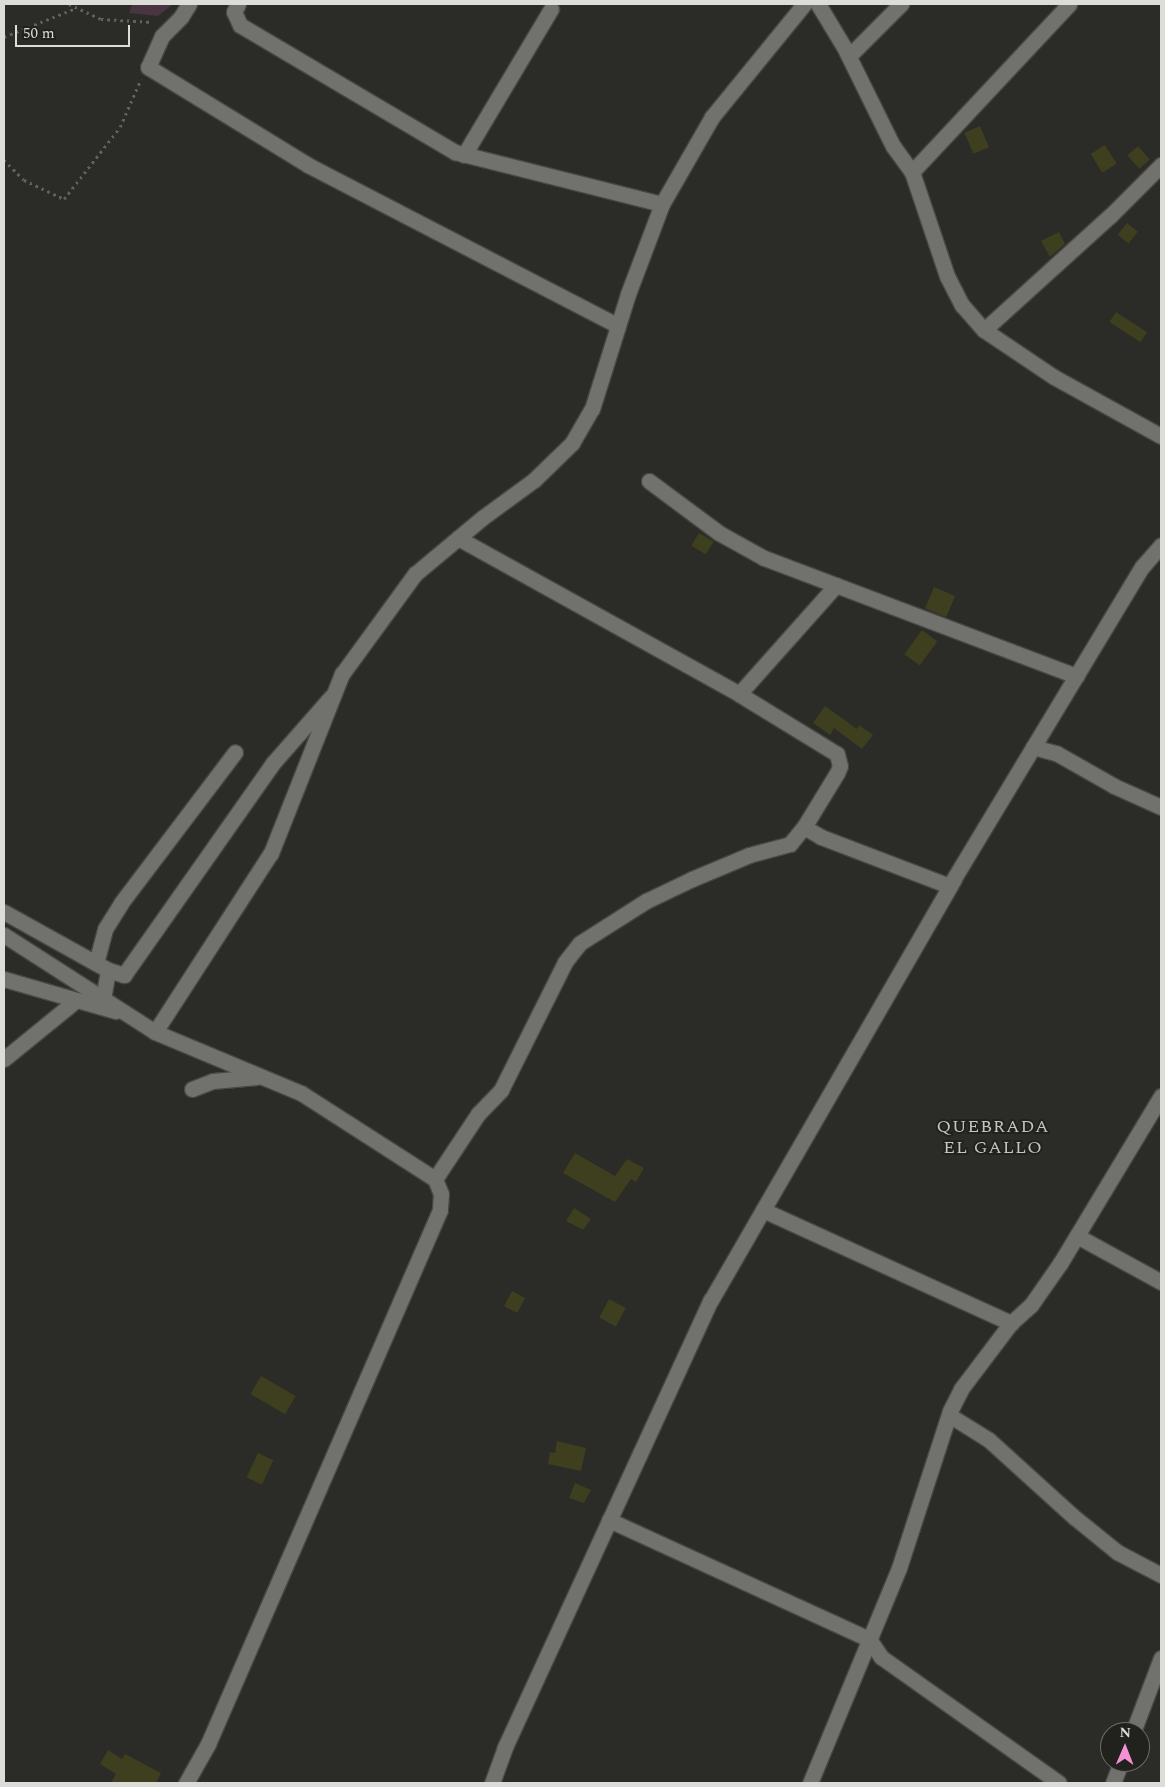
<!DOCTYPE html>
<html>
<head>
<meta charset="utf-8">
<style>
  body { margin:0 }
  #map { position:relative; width:1165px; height:1787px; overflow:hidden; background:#2b2b27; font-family:Spectral,serif }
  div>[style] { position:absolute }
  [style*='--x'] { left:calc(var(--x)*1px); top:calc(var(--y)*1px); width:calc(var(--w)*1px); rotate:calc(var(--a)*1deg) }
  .green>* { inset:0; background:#493441 }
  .building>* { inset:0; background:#3e3f1f; transform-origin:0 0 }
  .path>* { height:2.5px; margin-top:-1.25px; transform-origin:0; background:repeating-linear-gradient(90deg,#61615d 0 2.5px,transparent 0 6.5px) }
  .roads { filter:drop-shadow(1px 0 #474744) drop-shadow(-1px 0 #474744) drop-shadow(0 1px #474744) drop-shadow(0 -1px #474744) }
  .minor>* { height:15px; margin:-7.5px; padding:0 7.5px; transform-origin:7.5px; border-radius:7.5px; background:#71726d }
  span { translate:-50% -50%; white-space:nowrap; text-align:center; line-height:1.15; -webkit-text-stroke:4px #21211e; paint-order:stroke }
  .neighbourhood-label { font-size:18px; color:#c5c5c0; letter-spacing:1px }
  .frame { position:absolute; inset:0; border:5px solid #dcdcd9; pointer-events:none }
  .north { position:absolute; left:1100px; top:1722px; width:50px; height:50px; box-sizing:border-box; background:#21211e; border:1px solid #6c6c69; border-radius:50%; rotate:1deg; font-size:14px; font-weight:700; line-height:20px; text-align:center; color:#dcdcd9 }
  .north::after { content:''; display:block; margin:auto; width:18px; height:22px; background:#f591d2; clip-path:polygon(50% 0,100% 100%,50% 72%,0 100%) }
  .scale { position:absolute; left:15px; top:25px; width:115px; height:22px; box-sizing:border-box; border:2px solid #dcdcd9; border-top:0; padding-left:6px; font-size:15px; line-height:18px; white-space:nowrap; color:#dcdcd9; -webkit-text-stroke:4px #21211e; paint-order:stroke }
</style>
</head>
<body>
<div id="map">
  <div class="green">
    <i style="clip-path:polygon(132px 4px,173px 4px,158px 16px,129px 13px)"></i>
  </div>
  <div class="building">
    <i style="left:980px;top:126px;width:23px;height:17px;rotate:67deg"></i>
    <i style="left:1105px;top:145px;width:22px;height:17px;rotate:58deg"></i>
    <i style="left:1138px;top:146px;width:18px;height:14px;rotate:49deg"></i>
    <i style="left:1127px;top:223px;width:14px;height:15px;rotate:39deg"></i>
    <i style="clip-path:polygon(1059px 232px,1065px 244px,1050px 257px,1041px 241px)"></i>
    <i style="left:1116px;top:312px;width:37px;height:12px;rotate:33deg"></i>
    <i style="left:699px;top:533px;width:17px;height:15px;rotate:31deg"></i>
    <i style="left:934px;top:587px;width:23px;height:23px;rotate:23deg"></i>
    <i style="left:922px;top:630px;width:19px;height:30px;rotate:36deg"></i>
    <i style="clip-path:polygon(825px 706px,857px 729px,859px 725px,873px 735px,862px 749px,834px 728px,830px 735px,813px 723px)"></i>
    <i style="clip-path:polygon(575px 1153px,615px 1176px,627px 1159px,644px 1168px,636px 1182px,631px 1179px,615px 1202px,563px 1173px)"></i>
    <i style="clip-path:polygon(574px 1208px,591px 1219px,583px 1230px,566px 1221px)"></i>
    <i style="left:512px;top:1291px;width:15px;height:17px;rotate:28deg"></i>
    <i style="left:609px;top:1299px;width:19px;height:21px;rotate:28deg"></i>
    <i style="left:261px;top:1376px;width:40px;height:21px;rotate:30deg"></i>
    <i style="clip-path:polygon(557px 1441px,586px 1448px,581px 1471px,548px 1464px,550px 1452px,555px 1453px)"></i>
    <i style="left:258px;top:1453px;width:17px;height:27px;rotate:25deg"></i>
    <i style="clip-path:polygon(575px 1483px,591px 1490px,584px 1503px,569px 1498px)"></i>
    <i style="clip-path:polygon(108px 1750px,122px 1759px,125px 1754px,161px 1773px,156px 1783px,111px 1783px,116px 1774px,100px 1764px)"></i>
  </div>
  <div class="path">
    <i style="--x:69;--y:4;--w:35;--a:25"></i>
    <i style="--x:101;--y:19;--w:52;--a:3.3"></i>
    <i style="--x:4;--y:37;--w:78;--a:-21.9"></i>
    <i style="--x:4;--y:160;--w:28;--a:45"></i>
    <i style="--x:24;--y:180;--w:44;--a:25.4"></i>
    <i style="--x:64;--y:199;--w:91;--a:-52.1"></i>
    <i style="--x:120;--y:127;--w:52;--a:-66.4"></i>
  </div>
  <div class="roads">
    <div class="minor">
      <i style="--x:189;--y:4;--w:15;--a:122"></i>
      <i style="--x:181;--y:17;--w:27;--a:135"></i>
      <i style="--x:162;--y:36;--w:34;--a:114"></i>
      <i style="--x:148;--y:67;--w:188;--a:31.5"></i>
      <i style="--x:308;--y:165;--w:348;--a:27.4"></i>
      <i style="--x:238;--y:4;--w:9;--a:117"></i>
      <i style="--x:234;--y:12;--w:14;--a:65"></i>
      <i style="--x:240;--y:25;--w:250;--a:30.6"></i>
      <i style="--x:455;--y:152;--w:213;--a:14.1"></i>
      <i style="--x:818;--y:4;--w:50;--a:58.8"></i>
      <i style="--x:844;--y:47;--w:110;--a:63.7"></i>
      <i style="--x:893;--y:146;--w:32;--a:54"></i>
      <i style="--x:912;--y:172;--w:110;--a:71.4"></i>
      <i style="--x:947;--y:276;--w:33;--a:63"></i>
      <i style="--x:962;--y:305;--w:33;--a:49"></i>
      <i style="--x:984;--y:330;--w:84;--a:33.9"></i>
      <i style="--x:1054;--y:377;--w:122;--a:28.9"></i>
      <i style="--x:849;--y:56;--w:74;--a:-45"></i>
      <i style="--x:464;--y:155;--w:170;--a:-59.2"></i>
      <i style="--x:912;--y:172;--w:230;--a:-46.9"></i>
      <i style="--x:984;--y:330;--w:171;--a:-42.2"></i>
      <i style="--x:1111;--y:215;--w:71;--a:-45"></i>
      <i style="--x:649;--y:481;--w:87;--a:36.6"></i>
      <i style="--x:719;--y:533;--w:51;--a:29.1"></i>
      <i style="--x:764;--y:558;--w:334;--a:20.7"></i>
      <i style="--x:458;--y:538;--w:321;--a:29"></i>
      <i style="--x:739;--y:694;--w:115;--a:31.5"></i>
      <i style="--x:837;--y:754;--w:12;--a:76"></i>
      <i style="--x:840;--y:766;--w:8;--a:113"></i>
      <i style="--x:837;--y:773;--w:63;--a:121.4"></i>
      <i style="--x:804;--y:827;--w:20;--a:30"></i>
      <i style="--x:821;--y:837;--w:137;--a:20.9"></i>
      <i style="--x:739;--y:694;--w:146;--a:-48.3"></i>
      <i style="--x:1033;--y:747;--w:24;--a:15"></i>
      <i style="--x:1056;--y:753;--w:67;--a:29.6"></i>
      <i style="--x:1114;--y:786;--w:51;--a:24.1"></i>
      <i style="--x:4;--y:912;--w:119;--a:29.1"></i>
      <i style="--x:108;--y:970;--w:17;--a:17"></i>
      <i style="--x:124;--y:975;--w:259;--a:-54.9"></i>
      <i style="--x:273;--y:763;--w:88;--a:-48.7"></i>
      <i style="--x:4;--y:935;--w:179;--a:32.7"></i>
      <i style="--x:155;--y:1032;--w:158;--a:22.7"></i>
      <i style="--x:301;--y:1093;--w:159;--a:32.7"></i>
      <i style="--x:435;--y:1179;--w:16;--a:68"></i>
      <i style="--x:441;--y:1194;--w:16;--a:94"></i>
      <i style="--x:440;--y:1210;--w:582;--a:113.48"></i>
      <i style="--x:208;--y:1744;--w:45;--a:119.4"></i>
      <i style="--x:96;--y:963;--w:35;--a:-75"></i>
      <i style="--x:105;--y:929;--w:31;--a:-58"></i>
      <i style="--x:121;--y:903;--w:189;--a:-52.9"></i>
      <i style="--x:4;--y:979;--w:116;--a:16.1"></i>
      <i style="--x:103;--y:999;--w:29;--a:-80"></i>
      <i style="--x:155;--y:1032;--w:213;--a:-57.1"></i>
      <i style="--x:271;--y:853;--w:193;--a:-68.4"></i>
      <i style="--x:342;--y:674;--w:124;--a:-53.9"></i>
      <i style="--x:415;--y:574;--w:87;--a:-39.9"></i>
      <i style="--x:482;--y:518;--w:64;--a:-36.2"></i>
      <i style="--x:534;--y:480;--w:53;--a:-44.2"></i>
      <i style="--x:572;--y:443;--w:39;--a:-60"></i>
      <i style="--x:592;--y:409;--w:121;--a:-72.6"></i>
      <i style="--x:628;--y:294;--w:96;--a:-69.3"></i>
      <i style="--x:662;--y:204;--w:100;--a:-60.1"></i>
      <i style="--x:712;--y:117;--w:146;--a:-50.8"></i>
      <i style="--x:4;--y:1059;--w:90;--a:-39.2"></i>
      <i style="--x:192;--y:1089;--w:22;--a:-21"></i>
      <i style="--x:213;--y:1081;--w:44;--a:-5.2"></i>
      <i style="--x:435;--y:1179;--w:78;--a:-56.5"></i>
      <i style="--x:478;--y:1114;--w:33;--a:-46"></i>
      <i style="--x:501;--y:1090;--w:143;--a:-63.4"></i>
      <i style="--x:565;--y:962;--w:24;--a:-52"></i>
      <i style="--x:580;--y:943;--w:78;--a:-32.5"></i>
      <i style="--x:646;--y:901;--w:51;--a:-25.6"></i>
      <i style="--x:692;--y:879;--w:62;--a:-22.8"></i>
      <i style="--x:749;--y:855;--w:42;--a:-15"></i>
      <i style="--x:790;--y:844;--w:22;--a:-51"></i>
      <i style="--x:763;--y:1210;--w:273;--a:24.5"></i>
      <i style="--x:1077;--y:1236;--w:96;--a:28.7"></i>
      <i style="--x:949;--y:1415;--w:47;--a:32"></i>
      <i style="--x:989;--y:1440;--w:115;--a:42.2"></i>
      <i style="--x:1074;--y:1517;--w:55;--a:39.1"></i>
      <i style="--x:1117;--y:1552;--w:50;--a:27.6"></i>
      <i style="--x:609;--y:1520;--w:286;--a:24.6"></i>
      <i style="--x:869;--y:1639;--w:22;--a:56"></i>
      <i style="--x:881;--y:1657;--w:218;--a:35.3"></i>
      <i style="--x:1133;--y:1732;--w:79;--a:-69.3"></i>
      <i style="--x:492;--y:1783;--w:38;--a:-70"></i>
      <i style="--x:505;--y:1747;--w:492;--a:-65.3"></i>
      <i style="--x:711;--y:1300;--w:485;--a:-60"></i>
      <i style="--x:953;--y:880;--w:366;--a:-58.9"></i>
      <i style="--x:1142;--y:567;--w:29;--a:-49"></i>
      <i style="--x:810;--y:1783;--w:233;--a:-67.5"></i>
      <i style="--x:899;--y:1568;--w:165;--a:-72"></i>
      <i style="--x:950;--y:1411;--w:25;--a:-63"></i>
      <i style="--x:961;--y:1389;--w:83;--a:-52.9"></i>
      <i style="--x:1011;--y:1323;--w:27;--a:-42"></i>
      <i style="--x:1031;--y:1305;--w:52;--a:-55.1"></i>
      <i style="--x:1061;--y:1262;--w:194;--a:-58.9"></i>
      <i style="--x:1113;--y:1783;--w:22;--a:-69"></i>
    </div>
  </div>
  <div class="neighbourhood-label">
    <span style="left:993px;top:1138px">QUEBRADA<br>EL GALLO</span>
  </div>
  <div class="frame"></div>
  <div class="north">N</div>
  <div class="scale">50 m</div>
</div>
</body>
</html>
